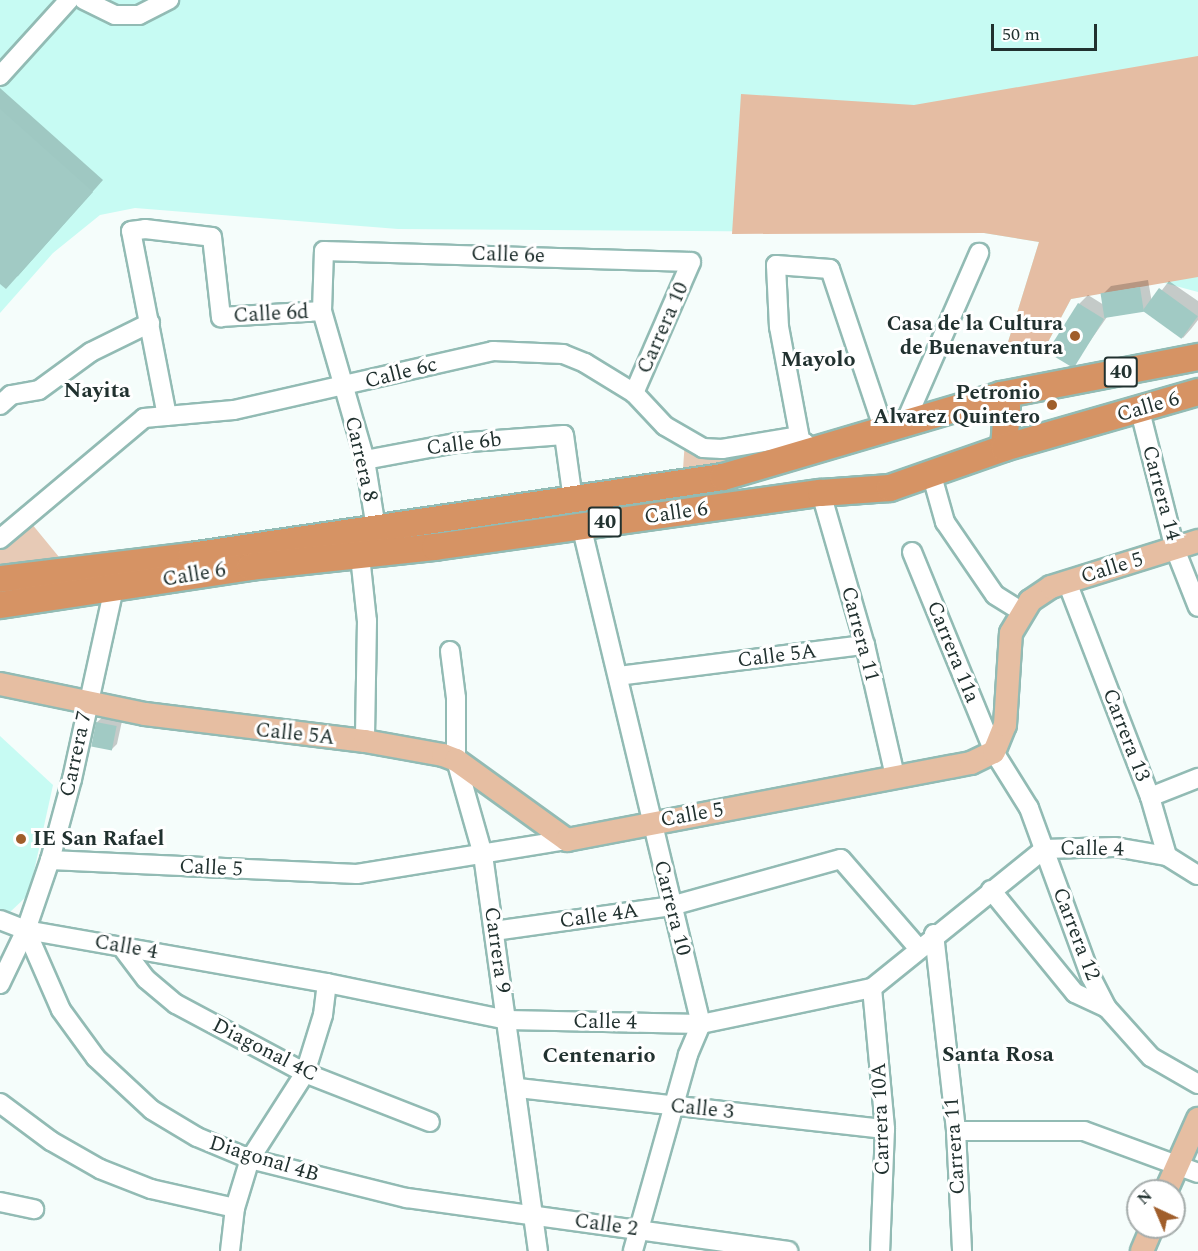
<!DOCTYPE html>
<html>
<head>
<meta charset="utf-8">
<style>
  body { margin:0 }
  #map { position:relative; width:1198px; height:1251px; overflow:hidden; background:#f5fdfb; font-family:Spectral,serif }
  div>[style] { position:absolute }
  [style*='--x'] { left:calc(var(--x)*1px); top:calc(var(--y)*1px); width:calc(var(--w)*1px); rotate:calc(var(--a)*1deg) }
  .built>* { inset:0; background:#c7fbf3 }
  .green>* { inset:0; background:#e7cab6 }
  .forest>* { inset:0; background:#e5bda3 }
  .shadow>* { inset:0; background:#0003 }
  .building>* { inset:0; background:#a1cac4; transform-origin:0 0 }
  .roads { filter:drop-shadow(2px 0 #92bbb4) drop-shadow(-2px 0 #92bbb4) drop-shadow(0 2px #92bbb4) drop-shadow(0 -2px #92bbb4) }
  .minor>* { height:18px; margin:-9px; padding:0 9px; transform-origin:9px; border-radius:9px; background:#fff }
  .major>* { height:22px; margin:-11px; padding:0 11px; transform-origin:11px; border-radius:11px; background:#e6bea2 }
  .highway>* { height:26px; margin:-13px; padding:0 13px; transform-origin:13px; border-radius:13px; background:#d69364 }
  .dots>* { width:16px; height:16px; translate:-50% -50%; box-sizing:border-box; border:3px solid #fff; border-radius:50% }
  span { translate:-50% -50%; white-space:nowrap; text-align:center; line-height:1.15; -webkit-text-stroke:6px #fff; paint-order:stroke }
  .shield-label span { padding:2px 4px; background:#fff; border:2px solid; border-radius:4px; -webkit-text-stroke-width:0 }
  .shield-label { font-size:20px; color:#21312f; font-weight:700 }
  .street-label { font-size:21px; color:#21312f }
  .poi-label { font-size:21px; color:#21312f; font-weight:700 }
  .right { translate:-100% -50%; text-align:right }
  .left { translate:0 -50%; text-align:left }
  .neighbourhood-label { font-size:22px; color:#21312f; font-weight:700 }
  .north { position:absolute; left:1126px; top:1179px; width:60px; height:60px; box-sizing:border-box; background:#fff; border:2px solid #a6adac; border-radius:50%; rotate:316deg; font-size:16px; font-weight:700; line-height:24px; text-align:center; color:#21312f }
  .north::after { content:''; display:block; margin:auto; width:21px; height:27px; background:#a05e2b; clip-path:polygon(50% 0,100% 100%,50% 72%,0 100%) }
  .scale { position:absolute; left:991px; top:24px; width:106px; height:27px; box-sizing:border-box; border:3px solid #21312f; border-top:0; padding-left:8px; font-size:18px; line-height:21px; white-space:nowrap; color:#21312f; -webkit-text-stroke:4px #fff; paint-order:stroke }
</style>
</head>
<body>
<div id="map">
  <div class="built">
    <i style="clip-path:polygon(0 0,1198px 0,1198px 292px,1161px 282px,1071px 299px,1040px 357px,1008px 342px,1039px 242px,984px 233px,398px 229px,135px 208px,100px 215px,53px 253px,0 313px)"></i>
    <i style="clip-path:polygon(0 736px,53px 785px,29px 894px,8px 914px,0 911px)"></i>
  </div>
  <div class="green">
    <i style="clip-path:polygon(685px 440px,805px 443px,677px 477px,683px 469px)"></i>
    <i style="clip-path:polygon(27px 518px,59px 557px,73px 569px,0 579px,0 538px)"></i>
  </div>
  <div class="forest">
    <i style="clip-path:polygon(1198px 56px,1198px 277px,1071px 299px,1040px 357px,1008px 342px,1039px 242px,984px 233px,732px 234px,741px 94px,914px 105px)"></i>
  </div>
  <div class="shadow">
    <i style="clip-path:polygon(0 88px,103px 180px,18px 276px,0 282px)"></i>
    <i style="clip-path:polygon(1148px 280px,1152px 303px,1169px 281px,1198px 301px,1198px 320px,1191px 329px,1183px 338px,1144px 311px,1107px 317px,1074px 364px,1079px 304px,1088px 295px,1104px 305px,1102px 295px,1111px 286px)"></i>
    <i style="clip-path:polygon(103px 717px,122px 721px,117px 744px,111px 750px,97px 722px)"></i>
  </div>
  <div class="building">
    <i style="clip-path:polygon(0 109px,93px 192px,6px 289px,0 284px)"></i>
    <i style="left:1140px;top:287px;width:25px;height:40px;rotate:81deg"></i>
    <i style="left:1159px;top:288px;width:48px;height:28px;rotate:36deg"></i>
    <i style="clip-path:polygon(1078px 303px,1104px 319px,1075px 366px,1070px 366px,1047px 352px)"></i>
    <i style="left:96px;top:722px;width:21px;height:25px;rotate:11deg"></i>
  </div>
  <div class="roads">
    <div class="minor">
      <i style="--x:84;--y:0;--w:34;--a:26"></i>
      <i style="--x:115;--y:15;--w:24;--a:0"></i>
      <i style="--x:139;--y:15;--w:34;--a:-27"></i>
      <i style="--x:0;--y:76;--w:103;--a:-47.8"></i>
      <i style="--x:0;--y:405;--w:15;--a:-42"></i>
      <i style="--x:11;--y:395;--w:28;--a:-10"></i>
      <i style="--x:39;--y:390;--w:64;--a:-36.2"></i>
      <i style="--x:91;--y:352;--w:66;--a:-26.2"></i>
      <i style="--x:1140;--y:411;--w:142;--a:75.8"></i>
      <i style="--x:1175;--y:549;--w:62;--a:68.4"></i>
      <i style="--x:167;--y:416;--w:188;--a:-101"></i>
      <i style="--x:131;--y:231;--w:14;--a:-8"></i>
      <i style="--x:145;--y:229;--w:67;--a:6.8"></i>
      <i style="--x:212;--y:237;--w:81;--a:83.6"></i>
      <i style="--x:221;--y:317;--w:101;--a:-3.4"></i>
      <i style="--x:904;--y:425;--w:188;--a:-66.4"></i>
      <i style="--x:800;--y:439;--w:114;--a:-100.6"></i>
      <i style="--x:779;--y:327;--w:62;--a:-92.8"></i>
      <i style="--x:776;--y:265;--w:54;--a:4.2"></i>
      <i style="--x:830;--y:269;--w:170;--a:71.5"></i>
      <i style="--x:365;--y:460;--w:93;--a:-10.6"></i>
      <i style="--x:456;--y:443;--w:108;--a:-4.2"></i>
      <i style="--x:564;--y:435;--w:66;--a:82.1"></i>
      <i style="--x:932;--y:476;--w:48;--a:74.2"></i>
      <i style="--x:945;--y:522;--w:88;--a:55.6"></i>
      <i style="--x:995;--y:595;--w:31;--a:32"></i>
      <i style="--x:821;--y:493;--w:158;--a:73.9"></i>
      <i style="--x:865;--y:645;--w:134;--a:77.1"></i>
      <i style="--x:581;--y:525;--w:513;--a:76.48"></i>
      <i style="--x:701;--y:1024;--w:34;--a:113"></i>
      <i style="--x:688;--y:1055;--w:204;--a:105.7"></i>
      <i style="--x:376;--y:528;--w:69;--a:-99.2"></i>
      <i style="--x:365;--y:460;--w:155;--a:-106.1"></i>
      <i style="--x:322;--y:311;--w:60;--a:-88.1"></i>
      <i style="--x:324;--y:251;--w:367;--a:1.7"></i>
      <i style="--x:691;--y:262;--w:143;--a:113.5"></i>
      <i style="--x:0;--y:539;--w:188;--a:-40"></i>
      <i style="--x:144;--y:418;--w:90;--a:-5.1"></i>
      <i style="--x:234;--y:410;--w:266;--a:-12.8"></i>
      <i style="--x:493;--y:351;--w:70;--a:2.5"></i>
      <i style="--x:563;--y:354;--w:24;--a:22"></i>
      <i style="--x:585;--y:363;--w:57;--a:31.5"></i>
      <i style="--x:634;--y:393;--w:45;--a:46.8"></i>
      <i style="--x:665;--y:426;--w:44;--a:30.1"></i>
      <i style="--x:703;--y:448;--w:19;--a:3"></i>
      <i style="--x:722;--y:449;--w:73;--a:-9.5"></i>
      <i style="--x:794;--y:437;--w:13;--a:29"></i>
      <i style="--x:805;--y:443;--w:10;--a:53"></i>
      <i style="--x:912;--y:552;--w:216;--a:67.7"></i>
      <i style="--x:994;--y:752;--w:66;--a:58"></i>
      <i style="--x:1029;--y:808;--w:180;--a:69.9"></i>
      <i style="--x:1091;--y:977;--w:35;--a:63"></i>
      <i style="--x:1107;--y:1008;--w:66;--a:48.1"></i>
      <i style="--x:1151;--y:1057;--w:54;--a:29.9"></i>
      <i style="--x:360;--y:556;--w:65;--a:83.9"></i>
      <i style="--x:367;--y:621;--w:120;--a:91"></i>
      <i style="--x:1067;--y:582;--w:230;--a:68.9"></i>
      <i style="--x:1150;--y:797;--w:61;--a:73.9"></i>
      <i style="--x:1167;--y:856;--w:36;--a:32"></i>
      <i style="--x:450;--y:651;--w:47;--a:82.7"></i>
      <i style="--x:456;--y:698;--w:62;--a:90"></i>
      <i style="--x:456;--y:760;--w:99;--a:74.1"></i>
      <i style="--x:483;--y:855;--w:400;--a:82.1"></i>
      <i style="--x:618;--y:676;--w:249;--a:-7.2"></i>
      <i style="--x:1150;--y:797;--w:52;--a:-21.6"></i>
      <i style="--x:50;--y:860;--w:307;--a:2.6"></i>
      <i style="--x:357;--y:874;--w:213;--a:-9.2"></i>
      <i style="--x:991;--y:890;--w:133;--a:50.8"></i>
      <i style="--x:1075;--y:993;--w:35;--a:25"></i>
      <i style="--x:0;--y:920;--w:28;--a:21"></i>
      <i style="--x:26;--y:930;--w:306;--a:10"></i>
      <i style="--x:327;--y:983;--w:184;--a:11.6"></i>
      <i style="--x:507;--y:1020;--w:194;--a:1.2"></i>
      <i style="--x:701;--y:1024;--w:175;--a:-11.9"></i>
      <i style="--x:872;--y:988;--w:221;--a:-38.9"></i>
      <i style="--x:1044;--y:849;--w:71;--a:-1.6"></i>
      <i style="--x:1115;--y:847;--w:53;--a:9.8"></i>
      <i style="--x:26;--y:930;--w:87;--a:66.4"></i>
      <i style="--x:61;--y:1010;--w:59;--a:53.9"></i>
      <i style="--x:96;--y:1058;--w:76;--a:42.9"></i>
      <i style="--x:152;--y:1110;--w:52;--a:31"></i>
      <i style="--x:197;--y:1137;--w:57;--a:22.5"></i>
      <i style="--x:250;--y:1159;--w:162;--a:14"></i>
      <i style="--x:407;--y:1198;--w:385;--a:7.9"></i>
      <i style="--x:494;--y:931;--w:179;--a:-8"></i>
      <i style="--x:671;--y:906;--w:176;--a:-15.5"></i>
      <i style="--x:841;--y:859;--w:118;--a:49.1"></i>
      <i style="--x:934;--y:934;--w:198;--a:83.6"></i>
      <i style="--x:956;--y:1131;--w:120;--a:87.1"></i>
      <i style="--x:121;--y:946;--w:41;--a:52.9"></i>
      <i style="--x:146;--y:979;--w:39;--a:40"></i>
      <i style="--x:176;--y:1004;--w:146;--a:28.1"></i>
      <i style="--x:305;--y:1073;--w:134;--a:21.4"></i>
      <i style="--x:0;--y:984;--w:60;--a:-64.3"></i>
      <i style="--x:26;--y:930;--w:74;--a:-71.1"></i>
      <i style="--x:50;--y:860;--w:84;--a:-74.8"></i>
      <i style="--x:72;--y:779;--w:196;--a:-77.6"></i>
      <i style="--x:872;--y:988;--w:142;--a:84.7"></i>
      <i style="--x:885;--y:1129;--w:122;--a:92.3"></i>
      <i style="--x:518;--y:1088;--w:369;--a:6.4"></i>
      <i style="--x:0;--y:1103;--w:64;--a:36.7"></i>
      <i style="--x:51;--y:1141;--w:56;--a:29.7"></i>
      <i style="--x:100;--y:1169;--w:55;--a:21.4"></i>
      <i style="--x:151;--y:1189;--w:86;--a:12.7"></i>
      <i style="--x:956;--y:1131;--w:128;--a:0"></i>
      <i style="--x:1084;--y:1131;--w:121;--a:20.2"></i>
      <i style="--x:0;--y:1202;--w:35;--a:12"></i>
      <i style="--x:230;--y:1251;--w:43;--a:-83.4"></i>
      <i style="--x:235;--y:1208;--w:51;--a:-73"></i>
      <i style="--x:250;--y:1159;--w:102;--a:-57.4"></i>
      <i style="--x:305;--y:1073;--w:61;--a:-72.8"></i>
      <i style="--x:323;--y:1015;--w:32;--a:-83"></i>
    </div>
    <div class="major">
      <i style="--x:0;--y:684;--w:148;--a:11.7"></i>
      <i style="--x:145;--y:714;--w:222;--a:7"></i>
      <i style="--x:365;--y:741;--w:79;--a:10.2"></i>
      <i style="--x:443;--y:755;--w:14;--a:21"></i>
      <i style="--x:456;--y:760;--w:137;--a:35.8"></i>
      <i style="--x:567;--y:840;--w:411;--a:-10.8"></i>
      <i style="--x:971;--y:763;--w:25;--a:-26"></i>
      <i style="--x:994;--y:752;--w:29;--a:-68"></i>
      <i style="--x:1005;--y:725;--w:92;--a:-86.3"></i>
      <i style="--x:1011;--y:633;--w:37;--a:-59"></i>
      <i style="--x:1030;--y:601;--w:25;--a:-34"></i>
      <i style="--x:1051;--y:587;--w:154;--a:-17.4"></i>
      <i style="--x:1166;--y:1191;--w:79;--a:-66"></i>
      <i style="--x:1142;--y:1251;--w:26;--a:-67"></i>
    </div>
    <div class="highway">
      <i style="--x:1001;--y:395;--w:14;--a:65"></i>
      <i style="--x:1007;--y:408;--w:40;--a:94.3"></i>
      <i style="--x:0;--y:579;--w:192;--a:-6.9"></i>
      <i style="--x:191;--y:556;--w:538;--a:-8.45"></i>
      <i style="--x:723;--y:477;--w:290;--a:-16.4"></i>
      <i style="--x:1001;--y:395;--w:201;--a:-10.9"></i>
      <i style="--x:0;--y:605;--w:253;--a:-8.6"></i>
      <i style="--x:250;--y:567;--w:186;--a:-6.2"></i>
      <i style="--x:435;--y:547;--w:390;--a:-8"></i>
      <i style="--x:821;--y:493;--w:69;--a:-4.1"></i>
      <i style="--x:890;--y:488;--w:121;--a:-19.3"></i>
      <i style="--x:1004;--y:448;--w:202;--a:-16.1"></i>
    </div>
  </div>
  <div class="dots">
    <i style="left:1075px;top:336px;background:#a05e2b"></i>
    <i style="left:1052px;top:405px;background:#a05e2b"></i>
    <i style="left:21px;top:839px;background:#a05e2b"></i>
  </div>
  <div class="shield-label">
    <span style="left:1121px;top:372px">40</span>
    <span style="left:605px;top:522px">40</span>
  </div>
  <div class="street-label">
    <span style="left:508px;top:255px;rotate:2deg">Calle 6e</span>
    <span style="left:271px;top:314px;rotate:-3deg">Calle 6d</span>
    <span style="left:663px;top:328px;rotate:-66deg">Carrera 10</span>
    <span style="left:401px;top:373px;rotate:-14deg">Calle 6c</span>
    <span style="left:1148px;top:407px;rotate:-16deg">Calle 6</span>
    <span style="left:464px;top:444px;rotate:-7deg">Calle 6b</span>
    <span style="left:361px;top:459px;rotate:77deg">Carrera 8</span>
    <span style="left:1161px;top:493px;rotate:75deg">Carrera 14</span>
    <span style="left:676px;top:513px;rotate:-8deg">Calle 6</span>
    <span style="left:1112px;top:568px;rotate:-17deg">Calle 5</span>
    <span style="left:194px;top:575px;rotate:-9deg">Calle 6</span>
    <span style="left:860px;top:634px;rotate:75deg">Carrera 11</span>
    <span style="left:953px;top:652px;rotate:68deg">Carrera 11a</span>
    <span style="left:777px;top:656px;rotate:-7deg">Calle 5A</span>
    <span style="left:295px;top:734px;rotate:6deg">Calle 5A</span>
    <span style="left:1126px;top:735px;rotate:69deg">Carrera 13</span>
    <span style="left:76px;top:754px;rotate:-78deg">Carrera 7</span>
    <span style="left:692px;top:815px;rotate:-10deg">Calle 5</span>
    <span style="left:1092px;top:849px;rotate:1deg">Calle 4</span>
    <span style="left:211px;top:868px;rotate:3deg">Calle 5</span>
    <span style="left:672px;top:908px;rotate:76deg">Carrera 10</span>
    <span style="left:599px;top:916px;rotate:-8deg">Calle 4A</span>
    <span style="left:1076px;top:934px;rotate:69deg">Carrera 12</span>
    <span style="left:126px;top:947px;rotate:10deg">Calle 4</span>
    <span style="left:497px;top:950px;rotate:82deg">Carrera 9</span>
    <span style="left:605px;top:1022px;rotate:1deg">Calle 4</span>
    <span style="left:265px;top:1050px;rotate:27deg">Diagonal 4C</span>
    <span style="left:702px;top:1109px;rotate:6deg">Calle 3</span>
    <span style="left:881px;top:1119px;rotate:-92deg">Carrera 10A</span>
    <span style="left:955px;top:1146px;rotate:-94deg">Carrera 11</span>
    <span style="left:264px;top:1159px;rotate:17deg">Diagonal 4B</span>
    <span style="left:606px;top:1225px;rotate:8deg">Calle 2</span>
  </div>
  <div class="poi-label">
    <span class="right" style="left:1063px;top:336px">Casa de la Cultura<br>de Buenaventura</span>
    <span class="right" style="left:1040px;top:405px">Petronio<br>Alvarez Quintero</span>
    <span class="left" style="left:33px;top:839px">IE San Rafael</span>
  </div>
  <div class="neighbourhood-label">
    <span style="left:818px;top:360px">Mayolo</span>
    <span style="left:97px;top:391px">Nayita</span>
    <span style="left:998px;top:1055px">Santa Rosa</span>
    <span style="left:599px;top:1056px">Centenario</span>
  </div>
  <div class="north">N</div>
  <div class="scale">50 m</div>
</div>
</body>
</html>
